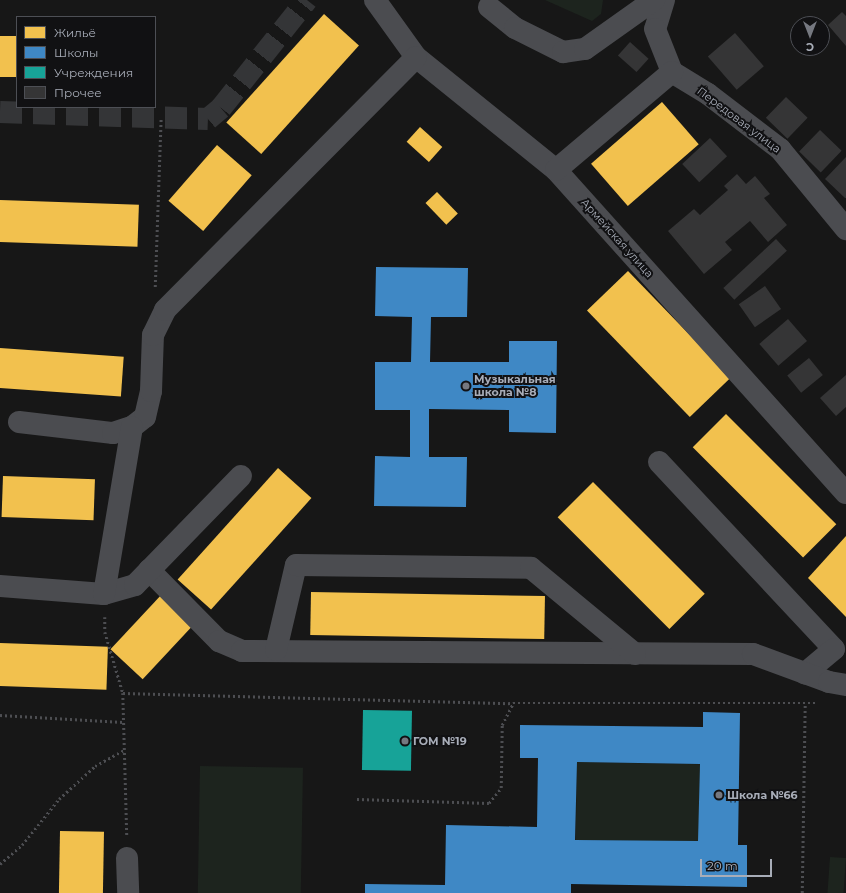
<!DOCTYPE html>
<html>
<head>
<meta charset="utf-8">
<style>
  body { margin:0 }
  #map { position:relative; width:846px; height:893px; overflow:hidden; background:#171717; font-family:Montserrat,sans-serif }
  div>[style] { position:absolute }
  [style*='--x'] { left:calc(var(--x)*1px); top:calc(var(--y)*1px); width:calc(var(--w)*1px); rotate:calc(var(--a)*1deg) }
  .green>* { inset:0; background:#1d241e; transform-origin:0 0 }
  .homes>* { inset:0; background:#f2c14e; transform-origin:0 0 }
  .schools>* { inset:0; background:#3f88c5 }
  .public>* { inset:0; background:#17a398; transform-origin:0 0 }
  .building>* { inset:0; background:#353536; transform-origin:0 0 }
  .minor-tunnel>* { height:22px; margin-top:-11px; transform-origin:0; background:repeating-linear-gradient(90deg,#343537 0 22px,transparent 0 33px) }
  .path>* { height:2.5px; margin-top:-1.25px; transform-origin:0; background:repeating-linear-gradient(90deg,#4d4e52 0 2px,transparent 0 5px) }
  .minor>* { height:22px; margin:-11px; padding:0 11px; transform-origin:11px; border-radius:11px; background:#4b4c50 }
  .dots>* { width:11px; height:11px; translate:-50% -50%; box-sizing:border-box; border:2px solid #111113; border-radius:50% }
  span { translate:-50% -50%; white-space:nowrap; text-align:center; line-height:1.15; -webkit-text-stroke:4px #111113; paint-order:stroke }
  .street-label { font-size:11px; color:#a8adb8 }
  .poi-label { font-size:11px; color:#a8adb8; font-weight:700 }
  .left { translate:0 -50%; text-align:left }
  .legend { position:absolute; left:16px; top:16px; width:140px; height:92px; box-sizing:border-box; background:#111113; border:1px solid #4d4f55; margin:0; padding:5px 7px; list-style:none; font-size:12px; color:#a8adb8 }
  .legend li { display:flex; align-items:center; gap:8px; height:20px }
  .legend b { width:20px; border:1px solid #4d4f55 }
  .north { position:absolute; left:790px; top:16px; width:40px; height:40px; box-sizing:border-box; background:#111113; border:1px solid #4d4f55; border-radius:50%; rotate:180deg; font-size:11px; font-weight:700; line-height:16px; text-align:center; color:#a8adb8 }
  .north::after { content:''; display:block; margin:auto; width:14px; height:18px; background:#757880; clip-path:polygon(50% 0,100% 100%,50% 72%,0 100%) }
  .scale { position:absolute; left:700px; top:859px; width:72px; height:18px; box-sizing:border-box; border:2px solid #a8adb8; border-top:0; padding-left:5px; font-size:12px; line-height:14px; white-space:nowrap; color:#a8adb8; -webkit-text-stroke:3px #111113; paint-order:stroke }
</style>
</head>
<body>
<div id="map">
  <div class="green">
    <i style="clip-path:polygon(545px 0,603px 0,601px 14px,592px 21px)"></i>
    <i style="left:577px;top:762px;width:123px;height:78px;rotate:1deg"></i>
    <i style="left:200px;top:766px;width:103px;height:127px;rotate:1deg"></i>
    <i style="left:830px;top:857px;width:16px;height:36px;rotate:4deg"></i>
  </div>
  <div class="homes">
    <i style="left:324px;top:14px;width:47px;height:146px;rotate:42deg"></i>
    <i style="left:0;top:36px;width:16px;height:41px"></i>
    <i style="left:662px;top:102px;width:56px;height:94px;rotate:49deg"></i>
    <i style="left:420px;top:127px;width:30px;height:20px;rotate:42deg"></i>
    <i style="left:217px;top:145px;width:46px;height:74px;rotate:41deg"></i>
    <i style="left:437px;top:192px;width:30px;height:16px;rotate:46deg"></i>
    <i style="left:0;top:200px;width:139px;height:42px;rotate:2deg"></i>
    <i style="left:628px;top:271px;width:148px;height:57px;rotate:46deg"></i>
    <i style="left:0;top:348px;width:124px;height:40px;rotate:4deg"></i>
    <i style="left:726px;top:414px;width:156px;height:47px;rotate:45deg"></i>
    <i style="left:278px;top:468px;width:45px;height:150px;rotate:42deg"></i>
    <i style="left:3px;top:476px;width:92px;height:41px;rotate:2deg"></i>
    <i style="left:593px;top:482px;width:158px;height:50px;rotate:45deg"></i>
    <i style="clip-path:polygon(846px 536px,846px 617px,808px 578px)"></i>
    <i style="left:311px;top:592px;width:234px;height:43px;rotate:1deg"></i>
    <i style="left:163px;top:593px;width:44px;height:77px;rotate:43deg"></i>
    <i style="left:0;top:643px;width:108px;height:43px;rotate:2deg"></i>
    <i style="left:60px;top:831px;width:44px;height:62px;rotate:1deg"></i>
  </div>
  <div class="schools">
    <i style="clip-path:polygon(376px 267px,468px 268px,467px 317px,431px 317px,430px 362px,509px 362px,509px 341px,557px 341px,556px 433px,509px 432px,509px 410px,429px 409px,429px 457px,467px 457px,466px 507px,374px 506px,375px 456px,410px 457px,410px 410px,375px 410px,375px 362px,411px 362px,412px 317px,375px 316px)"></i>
    <i style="clip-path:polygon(evenodd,703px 712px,740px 713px,738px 845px,747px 845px,747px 887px,571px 884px,571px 893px,365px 893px,365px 884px,445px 885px,446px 825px,537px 827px,538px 758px,520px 758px,520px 725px,703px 727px,703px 712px,577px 762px,700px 764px,698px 841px,575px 840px,577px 762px)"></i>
  </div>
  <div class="public">
    <i style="left:363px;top:710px;width:49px;height:60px;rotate:1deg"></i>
  </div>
  <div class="building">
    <i style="clip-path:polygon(842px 12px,846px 16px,846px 46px,828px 25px)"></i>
    <i style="left:735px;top:33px;width:44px;height:36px;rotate:49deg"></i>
    <i style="left:630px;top:42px;width:25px;height:18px;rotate:42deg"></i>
    <i style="left:786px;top:97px;width:30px;height:29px;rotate:44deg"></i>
    <i style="left:820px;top:130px;width:30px;height:30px;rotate:44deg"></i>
    <i style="left:710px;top:138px;width:25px;height:38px;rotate:47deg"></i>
    <i style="clip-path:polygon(846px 157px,846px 198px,845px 198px,825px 179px)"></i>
    <i style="clip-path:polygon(737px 174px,746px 184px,755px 176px,770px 194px,764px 198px,787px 225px,768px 242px,750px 221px,725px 242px,732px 250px,704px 274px,668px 231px,694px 209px,700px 215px,728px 190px,724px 186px)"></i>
    <i style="left:776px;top:239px;width:16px;height:72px;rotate:47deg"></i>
    <i style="left:765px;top:286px;width:28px;height:32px;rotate:55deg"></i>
    <i style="left:788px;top:319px;width:29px;height:38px;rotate:49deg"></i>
    <i style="left:809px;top:358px;width:22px;height:28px;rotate:51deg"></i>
    <i style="clip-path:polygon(846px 375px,846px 407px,836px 416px,820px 398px)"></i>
  </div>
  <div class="minor-tunnel">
    <i style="--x:0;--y:112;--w:208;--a:1.9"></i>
    <i style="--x:208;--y:119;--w:17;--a:-40"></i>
    <i style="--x:221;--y:108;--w:138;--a:-51.5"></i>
  </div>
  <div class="path">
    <i style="--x:155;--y:287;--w:168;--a:-88"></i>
    <i style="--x:105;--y:617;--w:15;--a:90"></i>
    <i style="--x:105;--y:632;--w:64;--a:73.6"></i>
    <i style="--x:123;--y:693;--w:142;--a:88.4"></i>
    <i style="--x:123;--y:693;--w:390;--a:1.5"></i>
    <i style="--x:513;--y:703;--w:303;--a:0"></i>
    <i style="--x:0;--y:715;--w:123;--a:3.3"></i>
    <i style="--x:357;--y:799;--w:132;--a:1.7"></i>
    <i style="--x:489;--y:803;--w:19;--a:-51"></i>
    <i style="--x:501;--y:788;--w:63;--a:-89.1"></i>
    <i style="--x:502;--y:725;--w:25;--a:-63"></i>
    <i style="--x:0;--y:864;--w:29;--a:-41"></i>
    <i style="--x:22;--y:845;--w:59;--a:-51.2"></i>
    <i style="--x:59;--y:799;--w:49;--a:-42.5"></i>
    <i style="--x:95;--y:766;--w:33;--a:-29"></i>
    <i style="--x:802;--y:893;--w:190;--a:-89.1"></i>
  </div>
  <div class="minor">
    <i style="--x:375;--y:0;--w:70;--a:54.3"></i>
    <i style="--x:416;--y:57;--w:180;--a:38.9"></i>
    <i style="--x:556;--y:170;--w:434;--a:48.1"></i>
    <i style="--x:664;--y:0;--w:30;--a:107"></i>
    <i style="--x:655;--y:29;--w:46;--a:68.4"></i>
    <i style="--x:489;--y:7;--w:33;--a:39"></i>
    <i style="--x:515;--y:28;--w:54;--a:26.6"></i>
    <i style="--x:563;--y:52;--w:22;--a:-8"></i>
    <i style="--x:585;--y:49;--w:85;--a:-35.4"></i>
    <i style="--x:672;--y:72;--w:42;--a:31.4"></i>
    <i style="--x:708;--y:94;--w:91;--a:37.4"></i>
    <i style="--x:780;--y:149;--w:104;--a:50.5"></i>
    <i style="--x:556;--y:170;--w:152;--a:-40.2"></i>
    <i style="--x:19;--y:422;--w:95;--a:6.7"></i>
    <i style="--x:113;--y:433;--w:20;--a:-18"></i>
    <i style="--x:132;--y:427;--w:16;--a:-38"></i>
    <i style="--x:145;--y:417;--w:27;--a:-77"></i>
    <i style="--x:151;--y:391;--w:56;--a:-88"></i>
    <i style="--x:153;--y:335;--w:28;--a:-64"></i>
    <i style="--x:165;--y:310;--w:356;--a:-45.2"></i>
    <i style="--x:659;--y:462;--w:256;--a:46.9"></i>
    <i style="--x:834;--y:649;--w:38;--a:140"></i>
    <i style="--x:149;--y:570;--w:100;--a:45.4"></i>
    <i style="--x:219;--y:641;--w:25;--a:23"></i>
    <i style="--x:242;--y:651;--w:511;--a:0.34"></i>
    <i style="--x:753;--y:654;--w:81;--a:20.2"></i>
    <i style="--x:829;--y:682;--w:17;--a:10"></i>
    <i style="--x:0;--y:586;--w:104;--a:4.4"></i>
    <i style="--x:104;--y:594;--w:32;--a:-16"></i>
    <i style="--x:135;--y:585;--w:152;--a:-45.8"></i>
    <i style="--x:104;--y:594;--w:169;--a:-80.5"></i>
    <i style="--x:276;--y:650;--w:87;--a:-76.8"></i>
    <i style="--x:296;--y:565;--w:235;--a:0.7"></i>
    <i style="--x:531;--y:568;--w:135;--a:39.6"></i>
    <i style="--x:127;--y:858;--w:35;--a:88"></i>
  </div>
  <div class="dots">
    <i style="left:466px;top:386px;background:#757880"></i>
    <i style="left:405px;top:741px;background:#757880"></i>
    <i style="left:719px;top:795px;background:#757880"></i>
  </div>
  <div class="street-label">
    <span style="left:739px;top:120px;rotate:37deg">Передовая улица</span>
    <span style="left:617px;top:238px;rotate:48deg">Армейская улица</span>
  </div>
  <div class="poi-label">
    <span class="left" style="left:474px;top:386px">Музыкальная<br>школа №8</span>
    <span class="left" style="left:413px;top:741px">ГОМ №19</span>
    <span class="left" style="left:727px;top:795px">Школа №66</span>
  </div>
  <ul class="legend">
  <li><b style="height:11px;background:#f2c14e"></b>Жильё</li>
  <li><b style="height:11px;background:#3f88c5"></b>Школы</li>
  <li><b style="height:11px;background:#17a398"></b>Учреждения</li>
  <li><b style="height:11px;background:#353536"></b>Прочее</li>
  </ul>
  <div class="north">С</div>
  <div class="scale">20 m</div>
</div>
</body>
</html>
